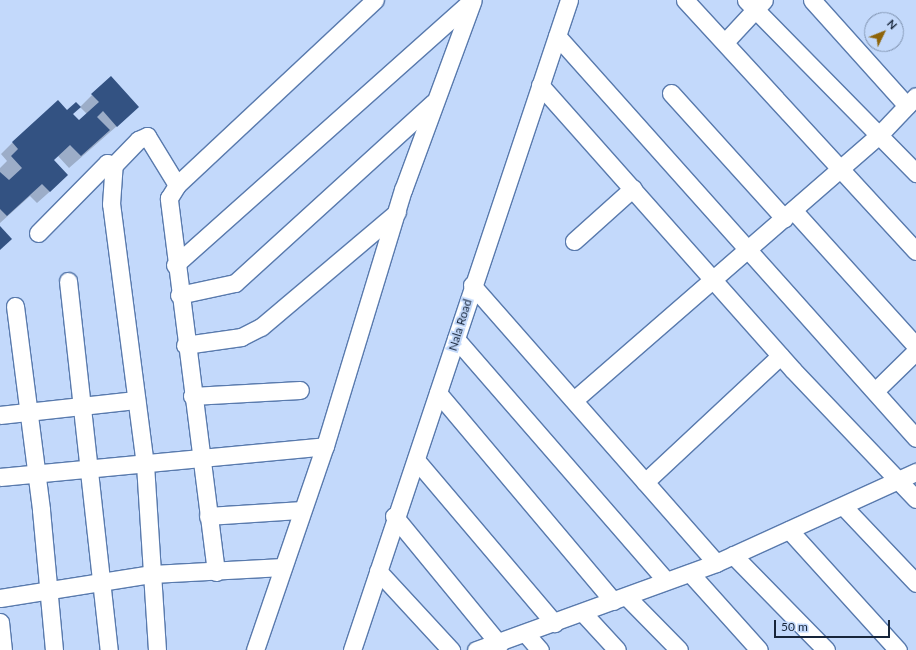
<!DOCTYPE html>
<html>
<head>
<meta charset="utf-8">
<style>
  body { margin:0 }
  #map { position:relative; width:916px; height:650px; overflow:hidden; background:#c3d9fb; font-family:Lato,sans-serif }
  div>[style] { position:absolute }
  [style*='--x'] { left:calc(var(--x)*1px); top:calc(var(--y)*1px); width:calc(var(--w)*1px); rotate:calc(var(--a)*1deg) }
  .shadow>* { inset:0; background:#0003 }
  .building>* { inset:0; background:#335282 }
  .roads { filter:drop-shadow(1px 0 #597aad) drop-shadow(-1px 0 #597aad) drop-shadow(0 1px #597aad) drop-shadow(0 -1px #597aad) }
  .minor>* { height:17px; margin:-8.5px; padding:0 8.5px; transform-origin:8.5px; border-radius:8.5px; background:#fff }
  span { translate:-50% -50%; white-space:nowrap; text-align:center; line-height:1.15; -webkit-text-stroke:4px #c3d9fb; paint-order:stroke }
  .street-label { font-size:12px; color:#17253a }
  .north { position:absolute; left:864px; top:12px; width:40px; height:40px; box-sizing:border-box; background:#c3d9fb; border:1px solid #7e91ae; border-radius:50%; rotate:47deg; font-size:11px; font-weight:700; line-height:16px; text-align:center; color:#17253a }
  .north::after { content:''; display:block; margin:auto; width:14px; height:18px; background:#8e6409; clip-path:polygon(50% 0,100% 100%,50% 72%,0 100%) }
  .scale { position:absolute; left:774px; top:620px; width:116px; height:18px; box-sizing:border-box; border:2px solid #17253a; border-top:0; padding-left:5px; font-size:12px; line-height:14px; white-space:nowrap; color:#17253a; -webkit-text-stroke:3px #c3d9fb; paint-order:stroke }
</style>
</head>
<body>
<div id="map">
  <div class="shadow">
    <i style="clip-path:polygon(92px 95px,125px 119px,69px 168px,58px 156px,53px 160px,55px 187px,37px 203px,30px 196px,0 223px,0 168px,7px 161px,1px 154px,13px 142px,67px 111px,79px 122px,87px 114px,80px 107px)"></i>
  </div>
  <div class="building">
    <i style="clip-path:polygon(111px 76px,139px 107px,117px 127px,103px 111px,97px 117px,110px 130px,81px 156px,70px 145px,54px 160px,68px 175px,50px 192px,42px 184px,7px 216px,0 209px,0 172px,9px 180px,22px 168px,11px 156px,18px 149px,12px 142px,58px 100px,67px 110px,76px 102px,81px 107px,73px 114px,79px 120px,99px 102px,91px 94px)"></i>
    <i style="clip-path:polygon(0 226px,12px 239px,0 250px)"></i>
  </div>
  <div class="roads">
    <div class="minor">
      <i style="--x:685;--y:0;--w:341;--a:47.4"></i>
      <i style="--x:746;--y:0;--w:243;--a:45.5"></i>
      <i style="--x:812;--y:0;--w:142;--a:48.1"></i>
      <i style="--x:557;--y:36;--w:539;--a:48.23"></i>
      <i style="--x:725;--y:42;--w:57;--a:-47.1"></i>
      <i style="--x:540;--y:85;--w:381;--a:48.4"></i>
      <i style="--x:793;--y:370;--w:178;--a:46.4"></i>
      <i style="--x:671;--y:93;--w:169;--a:47.9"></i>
      <i style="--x:793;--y:210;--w:183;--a:47.9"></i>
      <i style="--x:38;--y:233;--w:98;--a:-45.4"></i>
      <i style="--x:107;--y:163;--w:7;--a:16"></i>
      <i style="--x:574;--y:241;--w:79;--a:-41.9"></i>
      <i style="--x:175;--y:265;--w:397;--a:-41.7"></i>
      <i style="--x:68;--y:281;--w:371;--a:83.7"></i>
      <i style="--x:472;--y:285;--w:370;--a:48.7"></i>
      <i style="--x:179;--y:295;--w:57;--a:-12.1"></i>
      <i style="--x:235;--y:283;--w:268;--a:-42.3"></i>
      <i style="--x:15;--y:306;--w:206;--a:82.7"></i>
      <i style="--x:41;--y:510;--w:141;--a:84.7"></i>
      <i style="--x:456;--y:339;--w:320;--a:49"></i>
      <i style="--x:185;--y:345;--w:57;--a:-8.1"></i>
      <i style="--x:241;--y:337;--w:22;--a:-27"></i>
      <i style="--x:261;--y:327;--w:178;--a:-40.2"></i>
      <i style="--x:875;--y:391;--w:57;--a:-44.3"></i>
      <i style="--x:438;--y:393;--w:272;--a:49.9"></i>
      <i style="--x:192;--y:396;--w:108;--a:-3.2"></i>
      <i style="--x:574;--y:400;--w:405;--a:-41"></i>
      <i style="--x:880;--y:134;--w:52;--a:-46.5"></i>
      <i style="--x:0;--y:415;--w:137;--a:-6.3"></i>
      <i style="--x:416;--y:460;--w:214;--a:49.7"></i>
      <i style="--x:0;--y:477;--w:326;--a:-5.4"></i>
      <i style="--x:645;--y:482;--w:185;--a:-43"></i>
      <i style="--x:843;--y:506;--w:106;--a:46.5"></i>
      <i style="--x:208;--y:516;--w:94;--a:-3.7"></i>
      <i style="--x:394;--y:516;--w:166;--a:50.6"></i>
      <i style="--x:789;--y:530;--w:162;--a:47.8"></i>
      <i style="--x:733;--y:555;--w:133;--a:45.6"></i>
      <i style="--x:378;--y:571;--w:108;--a:47.3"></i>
      <i style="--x:216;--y:572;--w:377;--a:-97.2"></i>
      <i style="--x:169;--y:198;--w:15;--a:-58"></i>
      <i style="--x:177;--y:185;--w:271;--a:-43.1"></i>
      <i style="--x:690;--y:573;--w:103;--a:48.1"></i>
      <i style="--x:627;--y:597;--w:74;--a:45.5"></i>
      <i style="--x:0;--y:598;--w:154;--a:-9"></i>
      <i style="--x:152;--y:574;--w:131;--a:-3.1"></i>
      <i style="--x:583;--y:613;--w:50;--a:47.4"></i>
      <i style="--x:0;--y:622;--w:28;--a:84"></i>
      <i style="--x:526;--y:634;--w:21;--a:49"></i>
      <i style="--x:157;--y:650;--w:185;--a:-93.7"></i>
      <i style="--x:145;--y:465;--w:263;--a:-97.4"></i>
      <i style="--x:111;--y:204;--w:39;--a:-86"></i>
      <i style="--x:114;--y:165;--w:35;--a:-46"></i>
      <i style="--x:138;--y:140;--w:10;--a:-24"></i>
      <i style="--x:147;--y:136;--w:57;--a:58.5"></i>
      <i style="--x:255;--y:650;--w:216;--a:-71.1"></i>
      <i style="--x:325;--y:446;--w:268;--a:-73.1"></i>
      <i style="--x:403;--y:190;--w:202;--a:-69.8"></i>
      <i style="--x:352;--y:650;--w:685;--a:-71.54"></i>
      <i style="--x:476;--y:650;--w:255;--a:-19.9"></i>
      <i style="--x:716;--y:563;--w:220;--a:-24.5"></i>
    </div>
  </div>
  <div class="street-label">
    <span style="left:460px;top:325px;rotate:-73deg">Nala Road</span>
  </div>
  <div class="north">N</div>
  <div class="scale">50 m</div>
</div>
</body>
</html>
